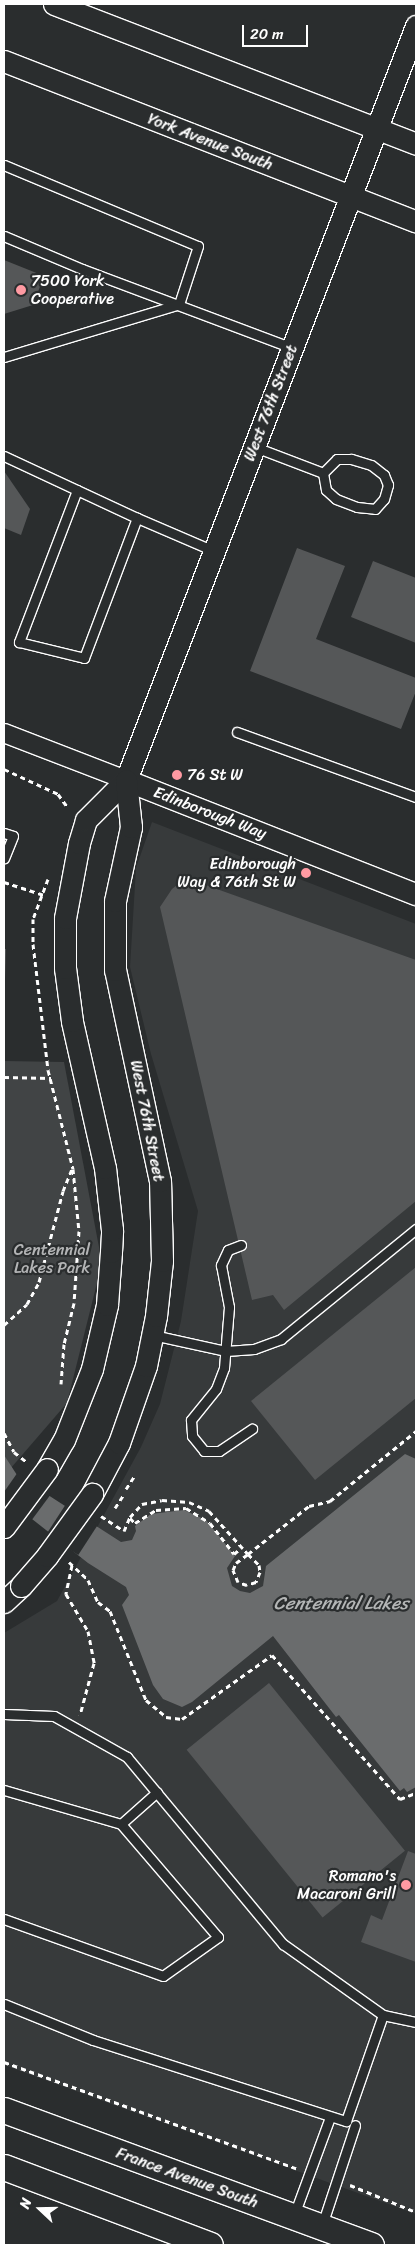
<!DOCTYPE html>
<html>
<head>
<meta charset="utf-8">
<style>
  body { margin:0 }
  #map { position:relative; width:420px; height:2249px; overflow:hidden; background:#2a2d2e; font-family:Sriracha,sans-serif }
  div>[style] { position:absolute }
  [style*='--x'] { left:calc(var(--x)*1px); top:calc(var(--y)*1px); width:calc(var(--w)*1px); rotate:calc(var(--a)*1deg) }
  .built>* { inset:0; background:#373a3b }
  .green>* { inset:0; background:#414445 }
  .water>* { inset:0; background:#6a6c6d }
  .pier>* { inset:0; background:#2a2d2e; transform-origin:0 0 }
  .building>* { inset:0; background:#555758; transform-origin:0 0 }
  .path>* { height:3px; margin-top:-1.5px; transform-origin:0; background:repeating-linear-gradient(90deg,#fff 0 5px,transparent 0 9px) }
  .roads { filter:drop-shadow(1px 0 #fff) drop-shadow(-1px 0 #fff) drop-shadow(0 1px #fff) drop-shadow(0 -1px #fff) }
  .service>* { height:9px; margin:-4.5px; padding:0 4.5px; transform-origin:4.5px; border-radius:4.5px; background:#2a2d2e }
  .minor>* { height:18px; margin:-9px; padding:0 9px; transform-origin:9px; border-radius:9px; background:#2a2d2e }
  .tertiary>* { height:21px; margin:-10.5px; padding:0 10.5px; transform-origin:10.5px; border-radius:10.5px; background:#2a2d2e }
  .secondary>* { height:25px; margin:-12.5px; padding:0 12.5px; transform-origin:12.5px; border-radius:12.5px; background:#2a2d2e }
  .bridges { filter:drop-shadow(1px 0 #fff) drop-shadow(-1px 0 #fff) drop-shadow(0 1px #fff) drop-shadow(0 -1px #fff) }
  .tertiary-bridge>* { height:21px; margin:-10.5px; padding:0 10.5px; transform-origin:10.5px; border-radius:10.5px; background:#2a2d2e }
  .dots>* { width:14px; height:14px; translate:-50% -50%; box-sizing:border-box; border:2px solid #2a2d2e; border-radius:50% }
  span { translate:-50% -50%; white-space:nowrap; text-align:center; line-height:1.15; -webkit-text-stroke:4.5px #2a2d2e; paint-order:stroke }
  .street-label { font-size:16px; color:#fff }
  .poi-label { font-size:16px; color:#fff }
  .left { translate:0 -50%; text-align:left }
  .right { translate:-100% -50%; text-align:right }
  .park-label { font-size:16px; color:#b3b4b5 }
  .water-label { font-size:18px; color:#b4b6b6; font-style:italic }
  .frame { position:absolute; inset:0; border:5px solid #fff; pointer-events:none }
  .north { position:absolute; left:15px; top:2184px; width:50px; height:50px; -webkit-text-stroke:4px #2a2d2e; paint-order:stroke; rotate:291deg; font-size:14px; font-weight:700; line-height:20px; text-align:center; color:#fff }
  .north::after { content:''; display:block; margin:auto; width:18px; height:22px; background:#fff; clip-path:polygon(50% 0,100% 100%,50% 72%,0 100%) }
  .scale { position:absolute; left:242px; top:25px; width:66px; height:22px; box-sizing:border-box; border:2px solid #fff; border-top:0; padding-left:6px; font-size:15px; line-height:18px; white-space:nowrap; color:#fff; -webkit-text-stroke:4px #2a2d2e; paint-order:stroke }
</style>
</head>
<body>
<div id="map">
  <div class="built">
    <i style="clip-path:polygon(152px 822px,416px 924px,416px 2214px,4px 2065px,4px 1633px,57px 1601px,141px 1447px,160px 1404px,181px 1321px,198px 1211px,151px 1054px,130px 967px,136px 868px)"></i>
  </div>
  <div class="green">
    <i style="clip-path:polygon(4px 1061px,64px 1062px,102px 1263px,67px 1403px,4px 1476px)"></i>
  </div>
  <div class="water">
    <i style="clip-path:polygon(405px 1454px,416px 1459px,416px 1787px,407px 1792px,404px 1788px,400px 1791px,339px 1715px,336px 1717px,273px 1636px,192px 1702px,182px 1707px,163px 1699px,153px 1685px,122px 1605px,129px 1595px,126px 1587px,88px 1563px,4px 1497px,4px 1455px,17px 1475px,121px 1542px,132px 1540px,136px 1531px,135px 1526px,151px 1514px,184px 1510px,206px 1520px,235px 1556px,227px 1568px,232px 1586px,240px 1591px,250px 1593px,263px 1586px,266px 1566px)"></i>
  </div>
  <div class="pier">
    <i style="clip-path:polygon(18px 1472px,51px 1494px,31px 1521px,4px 1500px,4px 1492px)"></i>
    <i style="left:66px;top:1504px;width:38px;height:36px;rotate:33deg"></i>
  </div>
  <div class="building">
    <i style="clip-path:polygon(4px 260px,44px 276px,33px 305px,4px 314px)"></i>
    <i style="clip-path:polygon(4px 471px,30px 509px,21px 535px,4px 528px)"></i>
    <i style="clip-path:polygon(297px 548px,345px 566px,316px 639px,416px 678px,416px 691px,401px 729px,250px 671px)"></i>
    <i style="clip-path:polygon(373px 561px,416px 578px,416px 643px,351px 617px)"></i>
    <i style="clip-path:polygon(186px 878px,416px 960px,416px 1201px,284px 1310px,273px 1295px,252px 1300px,160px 907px,172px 889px)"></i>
    <i style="clip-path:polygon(4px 949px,6px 949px,5px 979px,4px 979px)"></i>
    <i style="clip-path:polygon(416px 1267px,416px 1398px,315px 1480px,251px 1401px)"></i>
    <i style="left:269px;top:1683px;width:216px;height:106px;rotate:51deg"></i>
    <i style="clip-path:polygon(408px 1851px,416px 1854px,416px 1962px,361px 1942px,371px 1915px,382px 1920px)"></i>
  </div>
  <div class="path">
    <i style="--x:4;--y:769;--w:60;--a:24.8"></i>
    <i style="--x:58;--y:794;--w:17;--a:54"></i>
    <i style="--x:48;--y:879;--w:43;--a:110.6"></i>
    <i style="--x:33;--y:919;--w:25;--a:90"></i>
    <i style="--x:33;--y:944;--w:127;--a:83.2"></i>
    <i style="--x:48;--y:1070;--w:102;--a:75.8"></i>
    <i style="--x:73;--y:1169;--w:62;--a:84.5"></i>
    <i style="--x:79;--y:1231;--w:72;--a:94"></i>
    <i style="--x:74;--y:1303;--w:42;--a:103.7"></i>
    <i style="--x:64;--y:1344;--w:40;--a:94.3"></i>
    <i style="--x:4;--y:882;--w:42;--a:18"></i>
    <i style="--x:4;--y:1077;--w:47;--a:1.2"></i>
    <i style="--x:4;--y:1325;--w:31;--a:-42"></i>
    <i style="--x:27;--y:1304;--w:25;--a:-61"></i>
    <i style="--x:39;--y:1282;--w:94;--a:-75.2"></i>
    <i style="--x:63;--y:1191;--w:24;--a:-68"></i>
    <i style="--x:4;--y:1433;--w:21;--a:62"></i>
    <i style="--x:14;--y:1452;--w:16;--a:38"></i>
    <i style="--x:126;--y:1489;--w:17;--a:-57"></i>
    <i style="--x:115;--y:1508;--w:17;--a:-57"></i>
    <i style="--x:101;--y:1516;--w:27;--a:33"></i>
    <i style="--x:124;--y:1531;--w:15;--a:-67"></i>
    <i style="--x:130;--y:1517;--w:18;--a:-47"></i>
    <i style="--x:142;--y:1504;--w:20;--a:-11"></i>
    <i style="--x:162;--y:1500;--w:27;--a:4"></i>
    <i style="--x:189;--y:1502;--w:22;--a:24"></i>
    <i style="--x:209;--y:1511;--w:58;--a:47.8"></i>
    <i style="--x:248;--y:1554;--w:78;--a:-38.2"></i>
    <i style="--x:309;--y:1506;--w:22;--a:-13"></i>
    <i style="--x:330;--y:1501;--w:111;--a:-39.1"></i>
    <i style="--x:130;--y:1518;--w:7;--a:45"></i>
    <i style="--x:135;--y:1523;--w:25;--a:-32"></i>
    <i style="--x:156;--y:1510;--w:30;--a:-4"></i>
    <i style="--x:186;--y:1508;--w:28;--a:32"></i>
    <i style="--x:210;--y:1523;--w:39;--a:52"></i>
    <i style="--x:234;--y:1554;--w:11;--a:-41"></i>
    <i style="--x:248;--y:1554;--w:16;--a:45"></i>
    <i style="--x:259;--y:1565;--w:7;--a:82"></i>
    <i style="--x:260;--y:1572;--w:11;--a:112"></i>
    <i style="--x:256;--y:1582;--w:9;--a:162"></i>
    <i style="--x:247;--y:1585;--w:9;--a:-162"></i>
    <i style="--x:238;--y:1582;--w:13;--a:-113"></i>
    <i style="--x:233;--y:1570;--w:8;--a:-67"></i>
    <i style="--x:236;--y:1563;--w:15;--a:-37"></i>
    <i style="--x:69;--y:1562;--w:26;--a:43"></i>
    <i style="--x:88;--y:1580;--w:24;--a:66"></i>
    <i style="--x:98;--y:1602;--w:15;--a:37"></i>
    <i style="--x:110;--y:1611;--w:96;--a:68"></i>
    <i style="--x:146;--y:1700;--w:26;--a:40"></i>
    <i style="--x:166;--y:1717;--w:16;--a:7"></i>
    <i style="--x:182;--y:1719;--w:110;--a:-35.4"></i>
    <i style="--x:272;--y:1655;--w:193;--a:48.4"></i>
    <i style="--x:400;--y:1799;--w:17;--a:-21"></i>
    <i style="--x:72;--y:1565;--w:30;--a:102"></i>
    <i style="--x:66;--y:1594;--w:43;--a:59.3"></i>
    <i style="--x:88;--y:1631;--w:33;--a:79"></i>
    <i style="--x:94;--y:1663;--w:54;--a:105.1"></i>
    <i style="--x:4;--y:2062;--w:311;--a:20"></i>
    <i style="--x:350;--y:2185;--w:71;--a:22.2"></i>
  </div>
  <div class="roads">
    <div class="service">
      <i style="--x:4;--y:165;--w:210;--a:22.7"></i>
      <i style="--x:198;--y:246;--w:61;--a:108.1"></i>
      <i style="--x:4;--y:236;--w:85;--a:22.9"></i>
      <i style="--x:82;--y:269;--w:224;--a:20.6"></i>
      <i style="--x:4;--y:357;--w:183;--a:-16.8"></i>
      <i style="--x:255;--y:447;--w:73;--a:20.9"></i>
      <i style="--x:323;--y:473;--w:17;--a:80"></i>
      <i style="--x:326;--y:490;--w:13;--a:42"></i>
      <i style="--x:336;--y:499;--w:22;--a:21"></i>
      <i style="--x:357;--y:507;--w:18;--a:6"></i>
      <i style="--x:375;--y:509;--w:13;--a:-48"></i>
      <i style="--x:384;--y:499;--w:15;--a:-74"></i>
      <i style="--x:388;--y:485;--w:11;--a:-112"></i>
      <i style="--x:384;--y:475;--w:16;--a:-142"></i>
      <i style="--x:371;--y:465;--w:21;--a:-163"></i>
      <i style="--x:351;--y:459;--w:14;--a:180"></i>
      <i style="--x:337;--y:459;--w:20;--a:135"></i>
      <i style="--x:4;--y:456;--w:147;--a:25"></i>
      <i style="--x:77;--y:490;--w:163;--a:110.9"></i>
      <i style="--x:19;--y:642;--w:67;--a:13.8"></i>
      <i style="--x:84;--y:658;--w:150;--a:-69.3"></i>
      <i style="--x:137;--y:518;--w:84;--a:23.2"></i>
      <i style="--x:237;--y:732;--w:190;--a:20"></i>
      <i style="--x:4;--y:833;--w:9;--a:18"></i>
      <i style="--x:13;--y:836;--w:24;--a:112"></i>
      <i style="--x:241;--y:1245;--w:14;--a:159"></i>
      <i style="--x:228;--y:1250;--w:17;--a:115"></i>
      <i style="--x:221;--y:1265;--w:43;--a:79.2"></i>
      <i style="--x:229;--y:1307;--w:61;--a:94.7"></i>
      <i style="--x:224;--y:1368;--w:22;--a:111"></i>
      <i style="--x:216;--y:1389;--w:40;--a:129"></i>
      <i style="--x:191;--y:1420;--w:16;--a:86"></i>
      <i style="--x:192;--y:1436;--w:19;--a:51"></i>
      <i style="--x:204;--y:1451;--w:15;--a:0"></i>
      <i style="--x:219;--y:1451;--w:40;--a:-34"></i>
      <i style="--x:153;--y:1335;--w:75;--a:12.4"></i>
      <i style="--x:226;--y:1351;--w:28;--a:-4"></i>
      <i style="--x:254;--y:1349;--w:29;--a:-20"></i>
      <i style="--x:281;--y:1339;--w:174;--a:-39.2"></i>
      <i style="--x:4;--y:1714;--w:50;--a:2.3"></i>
      <i style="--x:54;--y:1716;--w:84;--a:29.3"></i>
      <i style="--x:127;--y:1757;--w:244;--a:50.2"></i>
      <i style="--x:283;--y:1944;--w:123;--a:35.4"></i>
      <i style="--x:383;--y:2015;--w:34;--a:12"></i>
      <i style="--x:4;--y:1790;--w:122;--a:16.2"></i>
      <i style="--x:121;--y:1824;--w:149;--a:49.4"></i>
      <i style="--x:218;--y:1937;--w:67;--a:144.7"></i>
      <i style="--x:163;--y:1976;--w:169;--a:-160.3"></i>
      <i style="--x:121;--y:1824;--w:48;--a:-41.6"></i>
      <i style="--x:4;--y:2004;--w:96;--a:22"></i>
      <i style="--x:93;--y:2040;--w:266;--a:17.8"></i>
      <i style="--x:346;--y:2121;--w:112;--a:-70.8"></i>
      <i style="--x:294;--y:2215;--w:104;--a:-69.8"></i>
      <i style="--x:322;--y:2225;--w:105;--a:-71.7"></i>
    </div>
    <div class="minor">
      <i style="--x:4;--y:733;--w:131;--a:21.1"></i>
    </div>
    <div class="tertiary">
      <i style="--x:54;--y:4;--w:388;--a:21.1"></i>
      <i style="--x:4;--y:61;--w:442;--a:21.3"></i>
      <i style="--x:126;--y:780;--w:312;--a:21.5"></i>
      <i style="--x:47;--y:1469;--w:34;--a:-60"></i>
      <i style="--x:64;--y:1440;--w:76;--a:-68.5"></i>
      <i style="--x:92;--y:1369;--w:66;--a:-76.8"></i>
      <i style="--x:107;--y:1305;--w:53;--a:-85.7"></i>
      <i style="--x:111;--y:1252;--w:22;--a:-87"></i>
      <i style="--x:112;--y:1230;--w:62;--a:-96.4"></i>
      <i style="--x:105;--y:1168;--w:151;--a:-102.7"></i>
      <i style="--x:72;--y:1021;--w:53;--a:-97.5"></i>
      <i style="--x:65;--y:968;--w:50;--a:-90"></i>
      <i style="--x:65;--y:918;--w:76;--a:-79.4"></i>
      <i style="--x:79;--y:843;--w:24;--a:-73"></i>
      <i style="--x:86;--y:820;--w:57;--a:-45"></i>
      <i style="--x:126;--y:780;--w:808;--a:-68.96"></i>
      <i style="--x:92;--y:1494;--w:58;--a:-62.1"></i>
      <i style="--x:119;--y:1443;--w:82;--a:-70.7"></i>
      <i style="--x:146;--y:1366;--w:51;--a:-78.7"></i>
      <i style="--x:156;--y:1316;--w:55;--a:-83.8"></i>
      <i style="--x:162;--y:1261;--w:80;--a:-91.4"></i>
      <i style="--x:160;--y:1181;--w:216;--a:-102"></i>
      <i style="--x:115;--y:970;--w:69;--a:-90"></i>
      <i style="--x:115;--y:901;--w:76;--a:-77.8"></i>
      <i style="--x:131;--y:827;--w:47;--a:-96.1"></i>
      <i style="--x:4;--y:1602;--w:23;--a:-43"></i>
    </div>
    <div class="secondary">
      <i style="--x:4;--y:2110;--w:391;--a:20.2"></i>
      <i style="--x:4;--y:2167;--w:220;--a:20.7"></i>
    </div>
  </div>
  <div class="bridges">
    <div class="tertiary-bridge">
      <i style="--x:4;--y:1527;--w:72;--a:-53.4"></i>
      <i style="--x:21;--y:1586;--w:40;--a:-49"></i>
      <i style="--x:47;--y:1556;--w:77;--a:-54"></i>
    </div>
  </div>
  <div class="dots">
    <i style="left:21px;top:290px;background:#ff9aa2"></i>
    <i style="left:177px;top:775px;background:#ff9aa2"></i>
    <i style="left:306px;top:873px;background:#ff9aa2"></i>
    <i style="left:406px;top:1885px;background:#ff9aa2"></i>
  </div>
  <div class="street-label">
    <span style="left:210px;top:142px;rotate:21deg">York Avenue South</span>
    <span style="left:271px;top:403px;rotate:-69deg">West 76th Street</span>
    <span style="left:210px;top:813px;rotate:21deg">Edinborough Way</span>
    <span style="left:147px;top:1121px;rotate:79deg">West 76th Street</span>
    <span style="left:187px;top:2178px;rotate:20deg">France Avenue South</span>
  </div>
  <div class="poi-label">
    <span class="left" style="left:31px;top:290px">7500 York<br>Cooperative</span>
    <span class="left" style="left:187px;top:775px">76 St W</span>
    <span class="right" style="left:296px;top:873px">Edinborough<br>Way &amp; 76th St W</span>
    <span class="right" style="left:396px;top:1885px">Romano's<br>Macaroni Grill</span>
  </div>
  <div class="park-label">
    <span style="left:52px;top:1259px">Centennial<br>Lakes Park</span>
  </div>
  <div class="water-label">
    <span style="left:341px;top:1603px">Centennial Lakes</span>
  </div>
  <div class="frame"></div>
  <div class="north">N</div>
  <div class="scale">20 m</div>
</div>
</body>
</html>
